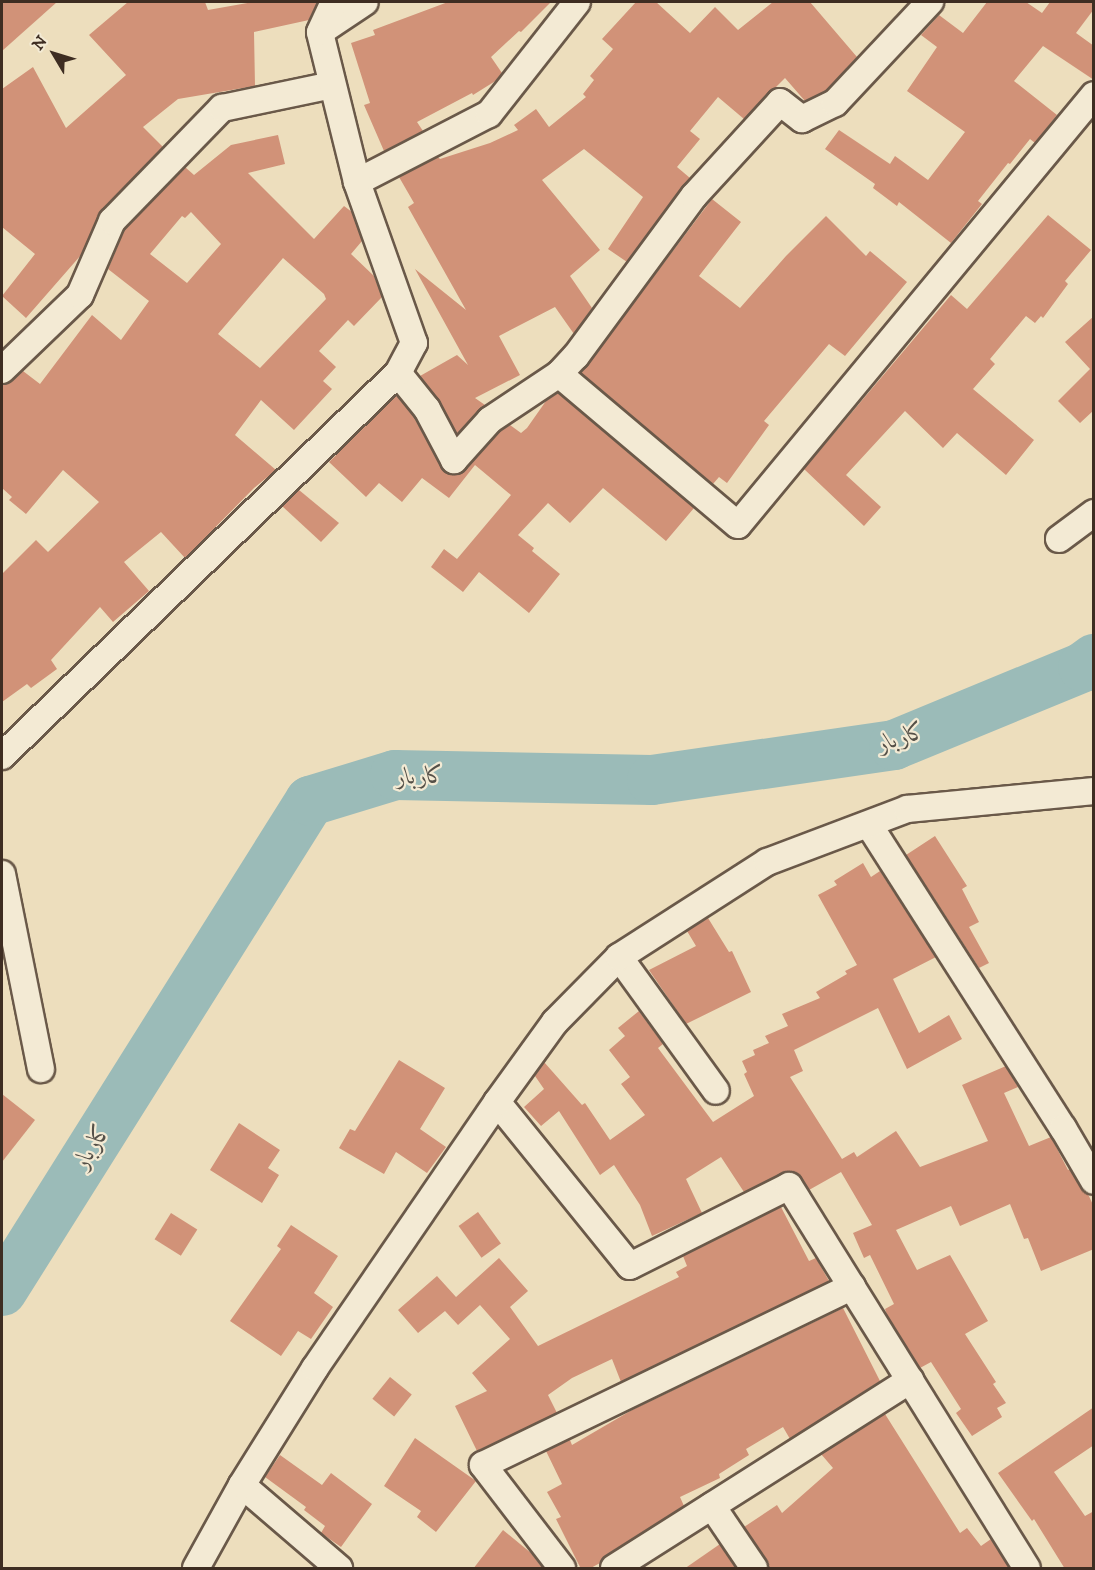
<!DOCTYPE html>
<html>
<head>
<meta charset="utf-8">
<style>
  body { margin:0 }
  #map { position:relative; width:1095px; height:1570px; overflow:hidden; background:#eddebd; font-family:"IM FELL DW Pica",Amiri,serif }
  div>[style] { position:absolute }
  [style*='--x'] { left:calc(var(--x)*1px); top:calc(var(--y)*1px); width:calc(var(--w)*1px); rotate:calc(var(--a)*1deg) }
  .river>* { height:50px; margin:-25px; padding:0 25px; transform-origin:25px; border-radius:25px; background:#9bbbb8 }
  .building>* { inset:0; background:#d19278; transform-origin:0 0 }
  .roads { filter:drop-shadow(2px 0 #6a5949) drop-shadow(-2px 0 #6a5949) drop-shadow(0 2px #6a5949) drop-shadow(0 -2px #6a5949) }
  .minor>* { height:26px; margin:-13px; padding:0 13px; transform-origin:13px; border-radius:13px; background:#f3ead4 }
  span { translate:-50% -50%; white-space:nowrap; text-align:center; line-height:1.15; -webkit-text-stroke:4.5px #f3ead4; paint-order:stroke }
  .water-label { font-size:24px; color:#555048; font-style:italic }
  .frame { position:absolute; inset:0; border:3px solid #3e2d22; pointer-events:none }
  .north { position:absolute; left:24px; top:24px; width:60px; height:60px; -webkit-text-stroke:4px #f3ead4; paint-order:stroke; rotate:308deg; font-size:16px; font-weight:700; line-height:24px; text-align:center; color:#3e2d22 }
  .north::after { content:''; display:block; margin:auto; width:21px; height:27px; background:#3e2d22; clip-path:polygon(50% 0,100% 100%,50% 72%,0 100%) }
</style>
</head>
<body>
<div id="map">
  <div class="river">
    <i style="--x:2;--y:1291;--w:579;--a:-57.85"></i>
    <i style="--x:310;--y:801;--w:89;--a:-17"></i>
    <i style="--x:395;--y:775;--w:257;--a:1.1"></i>
    <i style="--x:652;--y:780;--w:245;--a:-8.2"></i>
    <i style="--x:894;--y:745;--w:204;--a:-22.4"></i>
    <i style="--x:1083;--y:667;--w:14;--a:-36"></i>
  </div>
  <div class="building">
    <i style="clip-path:polygon(2px 2px,57px 2px,2px 51px)"></i>
    <i style="clip-path:polygon(128px 2px,205px 2px,208px 10px,253px 2px,318px 2px,309px 20px,254px 32px,255px 86px,178px 99px,143px 127px,163px 147px,101px 211px,81px 255px,26px 318px,2px 296px,35px 254px,2px 227px,2px 89px,33px 67px,66px 128px,126px 75px,89px 35px)"></i>
    <i style="clip-path:polygon(448px 2px,551px 2px,521px 32px,519px 31px,491px 57px,502px 73px,497px 80px,473px 95px,472px 93px,417px 122px,423px 131px,384px 151px,364px 105px,370px 103px,351px 43px,375px 35px,373px 30px)"></i>
    <i style="clip-path:polygon(636px 2px,656px 2px,690px 33px,715px 7px,738px 30px,773px 2px,810px 2px,857px 57px,826px 91px,805px 101px,785px 78px,744px 119px,718px 97px,690px 131px,700px 139px,677px 167px,690px 178px,627px 262px,608px 249px,643px 197px,584px 149px,542px 180px,600px 250px,570px 276px,592px 308px,574px 334px,555px 307px,499px 336px,520px 375px,475px 398px,485px 405px,457px 434px,440px 402px,420px 376px,457px 355px,468px 365px,415px 269px,466px 310px,408px 207px,414px 203px,399px 177px,438px 157px,440px 159px,490px 143px,518px 130px,514px 125px,536px 109px,549px 127px,586px 97px,583px 94px,594px 80px,590px 76px,613px 49px,602px 39px)"></i>
    <i style="clip-path:polygon(987px 2px,1026px 2px,1042px 13px,1050px 2px,1094px 2px,1094px 9px,1076px 33px,1094px 46px,1094px 80px,1043px 46px,1014px 81px,1057px 115px,1035px 143px,1030px 139px,1010px 164px,1008px 163px,978px 201px,982px 204px,951px 243px,899px 202px,897px 206px,873px 188px,875px 184px,825px 149px,839px 130px,890px 164px,895px 156px,928px 180px,965px 132px,907px 91px,937px 47px,921px 35px,939px 15px,963px 33px)"></i>
    <i style="clip-path:polygon(evenodd,278px 135px,285px 164px,248px 173px,314px 239px,344px 206px,352px 212px,362px 241px,351px 254px,374px 276px,382px 297px,354px 326px,348px 320px,319px 351px,336px 367px,323px 381px,332px 389px,294px 430px,261px 400px,235px 435px,276px 470px,254px 488px,185px 558px,161px 532px,124px 562px,149px 591px,113px 622px,100px 607px,51px 660px,57px 669px,31px 688px,27px 684px,2px 702px,2px 574px,36px 540px,48px 552px,99px 502px,63px 470px,26px 514px,9px 500px,12px 497px,2px 488px,2px 385px,12px 381px,23px 371px,40px 384px,92px 315px,121px 340px,149px 301px,108px 269px,125px 229px,185px 167px,194px 175px,231px 145px,278px 135px,191px 212px,221px 244px,187px 283px,150px 254px,182px 216px,185px 218px,191px 212px,278px 135px,283px 258px,324px 294px,326px 299px,260px 368px,218px 334px,283px 258px)"></i>
    <i style="clip-path:polygon(712px 199px,741px 222px,699px 276px,740px 308px,786px 256px,826px 216px,866px 256px,870px 251px,907px 282px,845px 356px,829px 344px,764px 421px,769px 425px,727px 483px,719px 477px,713px 484px,581px 373px)"></i>
    <i style="clip-path:polygon(1048px 215px,1091px 250px,1065px 281px,1068px 284px,1043px 318px,1041px 316px,1035px 323px,1026px 316px,990px 359px,995px 364px,973px 389px,1034px 440px,1006px 475px,957px 433px,943px 448px,905px 411px,846px 475px,881px 507px,864px 526px,804px 469px,951px 295px,967px 309px)"></i>
    <i style="clip-path:polygon(1094px 316px,1094px 410px,1080px 423px,1058px 401px,1090px 369px,1065px 342px)"></i>
    <i style="clip-path:polygon(558px 393px,694px 508px,666px 541px,603px 488px,570px 523px,548px 503px,518px 535px,534px 548px,532px 551px,560px 574px,529px 613px,479px 572px,463px 592px,431px 567px,444px 549px,457px 559px,511px 495px,475px 465px,449px 498px,422px 478px,402px 502px,379px 483px,366px 497px,329px 462px,397px 395px,414px 417px,441px 467px,446px 473px,459px 474px,500px 431px,510px 425px,521px 433px,527px 428px,546px 401px)"></i>
    <i style="clip-path:polygon(299px 490px,339px 523px,321px 542px,282px 506px)"></i>
    <i style="clip-path:polygon(935px 836px,967px 886px,962px 889px,979px 922px,969px 927px,989px 963px,979px 968px,906px 855px)"></i>
    <i style="clip-path:polygon(863px 863px,871px 877px,880px 871px,936px 957px,893px 979px,919px 1033px,949px 1015px,962px 1039px,907px 1069px,878px 1008px,794px 1050px,803px 1071px,790px 1077px,842px 1159px,854px 1152px,857px 1157px,896px 1131px,920px 1167px,988px 1141px,962px 1085px,1006px 1066px,1018px 1087px,1004px 1093px,1029px 1146px,1051px 1137px,1068px 1170px,1070px 1169px,1088px 1194px,1094px 1207px,1094px 1249px,1041px 1271px,1028px 1238px,1024px 1239px,1010px 1204px,960px 1226px,951px 1206px,896px 1230px,917px 1270px,950px 1255px,988px 1321px,965px 1334px,996px 1382px,993px 1384px,1006px 1403px,997px 1408px,1002px 1417px,972px 1436px,956px 1413px,961px 1409px,931px 1362px,920px 1368px,887px 1315px,885px 1309px,894px 1304px,870px 1255px,864px 1258px,853px 1233px,872px 1225px,841px 1172px,809px 1190px,797px 1173px,789px 1171px,744px 1192px,721px 1157px,686px 1179px,702px 1213px,652px 1236px,640px 1205px,614px 1165px,600px 1175px,559px 1111px,541px 1126px,524px 1107px,544px 1089px,535px 1076px,544px 1062px,582px 1105px,585px 1103px,610px 1140px,645px 1115px,621px 1084px,630px 1077px,609px 1050px,625px 1036px,618px 1028px,639px 1011px,663px 1044px,658px 1048px,713px 1122px,754px 1096px,744px 1074px,747px 1072px,742px 1061px,755px 1055px,753px 1050px,769px 1043px,765px 1036px,788px 1026px,782px 1014px,820px 998px,816px 992px,847px 974px,845px 971px,857px 965px,818px 895px,837px 885px,834px 881px)"></i>
    <i style="clip-path:polygon(708px 918px,729px 952px,732px 951px,751px 992px,686px 1024px,649px 970px,696px 946px,687px 931px)"></i>
    <i style="clip-path:polygon(399px 1060px,445px 1088px,420px 1129px,446px 1147px,427px 1173px,396px 1152px,384px 1174px,339px 1148px,350px 1129px,355px 1131px)"></i>
    <i style="clip-path:polygon(2px 1094px,35px 1120px,2px 1162px)"></i>
    <i style="clip-path:polygon(239px 1123px,280px 1150px,268px 1168px,279px 1175px,262px 1203px,210px 1170px)"></i>
    <i style="clip-path:polygon(781px 1207px,809px 1261px,816px 1258px,829px 1281px,621px 1382px,612px 1359px,572px 1378px,548px 1395px,557px 1413px,477px 1451px,455px 1406px,487px 1391px,472px 1373px,510px 1339px,480px 1305px,458px 1325px,445px 1311px,418px 1333px,398px 1310px,437px 1276px,456px 1297px,499px 1258px,528px 1291px,510px 1307px,538px 1346px,679px 1277px,676px 1272px,687px 1266px,683px 1256px)"></i>
    <i style="left:478px;top:1212px;width:39px;height:24px;rotate:54deg"></i>
    <i style="left:171px;top:1213px;width:31px;height:31px;rotate:32deg"></i>
    <i style="clip-path:polygon(291px 1225px,338px 1256px,314px 1293px,333px 1307px,311px 1339px,298px 1331px,281px 1356px,230px 1321px,281px 1249px,277px 1246px)"></i>
    <i style="clip-path:polygon(843px 1308px,880px 1381px,790px 1439px,783px 1427px,746px 1449px,749px 1455px,719px 1474px,720px 1478px,680px 1497px,684px 1506px,606px 1555px,600px 1563px,589px 1569px,581px 1569px,556px 1519px,561px 1517px,547px 1492px,562px 1484px,546px 1451px,570px 1440px,572px 1445px,632px 1410px)"></i>
    <i style="left:390px;top:1377px;width:28px;height:28px;rotate:39deg"></i>
    <i style="clip-path:polygon(1094px 1407px,1094px 1445px,1054px 1472px,1085px 1516px,1094px 1511px,1094px 1569px,1065px 1569px,1034px 1519px,1032px 1521px,998px 1473px)"></i>
    <i style="clip-path:polygon(885px 1414px,960px 1533px,967px 1528px,981px 1546px,991px 1539px,1010px 1569px,769px 1569px,766px 1560px,744px 1527px,777px 1505px,782px 1513px,833px 1468px,821px 1454px)"></i>
    <i style="clip-path:polygon(415px 1438px,476px 1481px,436px 1532px,417px 1517px,421px 1511px,384px 1486px)"></i>
    <i style="clip-path:polygon(280px 1455px,322px 1485px,331px 1473px,372px 1504px,341px 1547px,321px 1533px,325px 1526px,304px 1510px,306px 1507px,265px 1477px)"></i>
    <i style="clip-path:polygon(503px 1530px,531px 1553px,543px 1569px,473px 1569px)"></i>
    <i style="clip-path:polygon(720px 1544px,736px 1569px,684px 1569px)"></i>
  </div>
  <div class="roads">
    <div class="minor">
      <i style="--x:323;--y:30;--w:50;--a:-33.7"></i>
      <i style="--x:357;--y:182;--w:148;--a:-27.3"></i>
      <i style="--x:489;--y:114;--w:142;--a:-51.8"></i>
      <i style="--x:2;--y:370;--w:108;--a:-43.9"></i>
      <i style="--x:80;--y:295;--w:81;--a:-66.6"></i>
      <i style="--x:112;--y:221;--w:158;--a:-45.8"></i>
      <i style="--x:222;--y:108;--w:112;--a:-11.8"></i>
      <i style="--x:398;--y:373;--w:46;--a:51.1"></i>
      <i style="--x:427;--y:409;--w:58;--a:62.1"></i>
      <i style="--x:454;--y:460;--w:54;--a:-48"></i>
      <i style="--x:490;--y:420;--w:83;--a:-33.7"></i>
      <i style="--x:559;--y:374;--w:25;--a:-47"></i>
      <i style="--x:576;--y:356;--w:199;--a:-53.6"></i>
      <i style="--x:694;--y:196;--w:127;--a:-47.5"></i>
      <i style="--x:780;--y:102;--w:28;--a:38"></i>
      <i style="--x:802;--y:119;--w:37;--a:-26"></i>
      <i style="--x:835;--y:103;--w:139;--a:-46.8"></i>
      <i style="--x:559;--y:374;--w:234;--a:40.2"></i>
      <i style="--x:738;--y:525;--w:558;--a:-50.38"></i>
      <i style="--x:1059;--y:539;--w:44;--a:-36.6"></i>
      <i style="--x:2;--y:756;--w:551;--a:-44.04"></i>
      <i style="--x:398;--y:373;--w:34;--a:-62"></i>
      <i style="--x:414;--y:343;--w:171;--a:-109.5"></i>
      <i style="--x:357;--y:182;--w:154;--a:-103.9"></i>
      <i style="--x:320;--y:32;--w:33;--a:-65"></i>
      <i style="--x:869;--y:825;--w:360;--a:57.4"></i>
      <i style="--x:1063;--y:1128;--w:61;--a:59.7"></i>
      <i style="--x:2;--y:874;--w:199;--a:78.7"></i>
      <i style="--x:619;--y:957;--w:165;--a:54.1"></i>
      <i style="--x:497;--y:1102;--w:211;--a:51"></i>
      <i style="--x:630;--y:1266;--w:178;--a:-26.7"></i>
      <i style="--x:789;--y:1186;--w:450;--a:58.1"></i>
      <i style="--x:242;--y:1485;--w:128;--a:40.6"></i>
      <i style="--x:712;--y:1506;--w:75;--a:55.9"></i>
      <i style="--x:196;--y:1568;--w:95;--a:-61"></i>
      <i style="--x:242;--y:1485;--w:138;--a:-58"></i>
      <i style="--x:315;--y:1368;--w:322;--a:-55.6"></i>
      <i style="--x:497;--y:1102;--w:99;--a:-54.1"></i>
      <i style="--x:555;--y:1022;--w:91;--a:-45.4"></i>
      <i style="--x:619;--y:957;--w:176;--a:-32.7"></i>
      <i style="--x:767;--y:862;--w:150;--a:-20.7"></i>
      <i style="--x:907;--y:809;--w:188;--a:-5.5"></i>
      <i style="--x:562;--y:1568;--w:130;--a:-127.5"></i>
      <i style="--x:483;--y:1465;--w:410;--a:-25.8"></i>
      <i style="--x:614;--y:1568;--w:351;--a:-32.4"></i>
    </div>
  </div>
  <div class="water-label">
    <span style="left:902px;top:738px;rotate:-18deg">کاربار</span>
    <span style="left:421px;top:777px;rotate:-2deg">کاربار</span>
    <span style="left:93px;top:1146px;rotate:-58deg">کاربار</span>
  </div>
  <div class="frame"></div>
  <div class="north">N</div>
</div>
</body>
</html>
